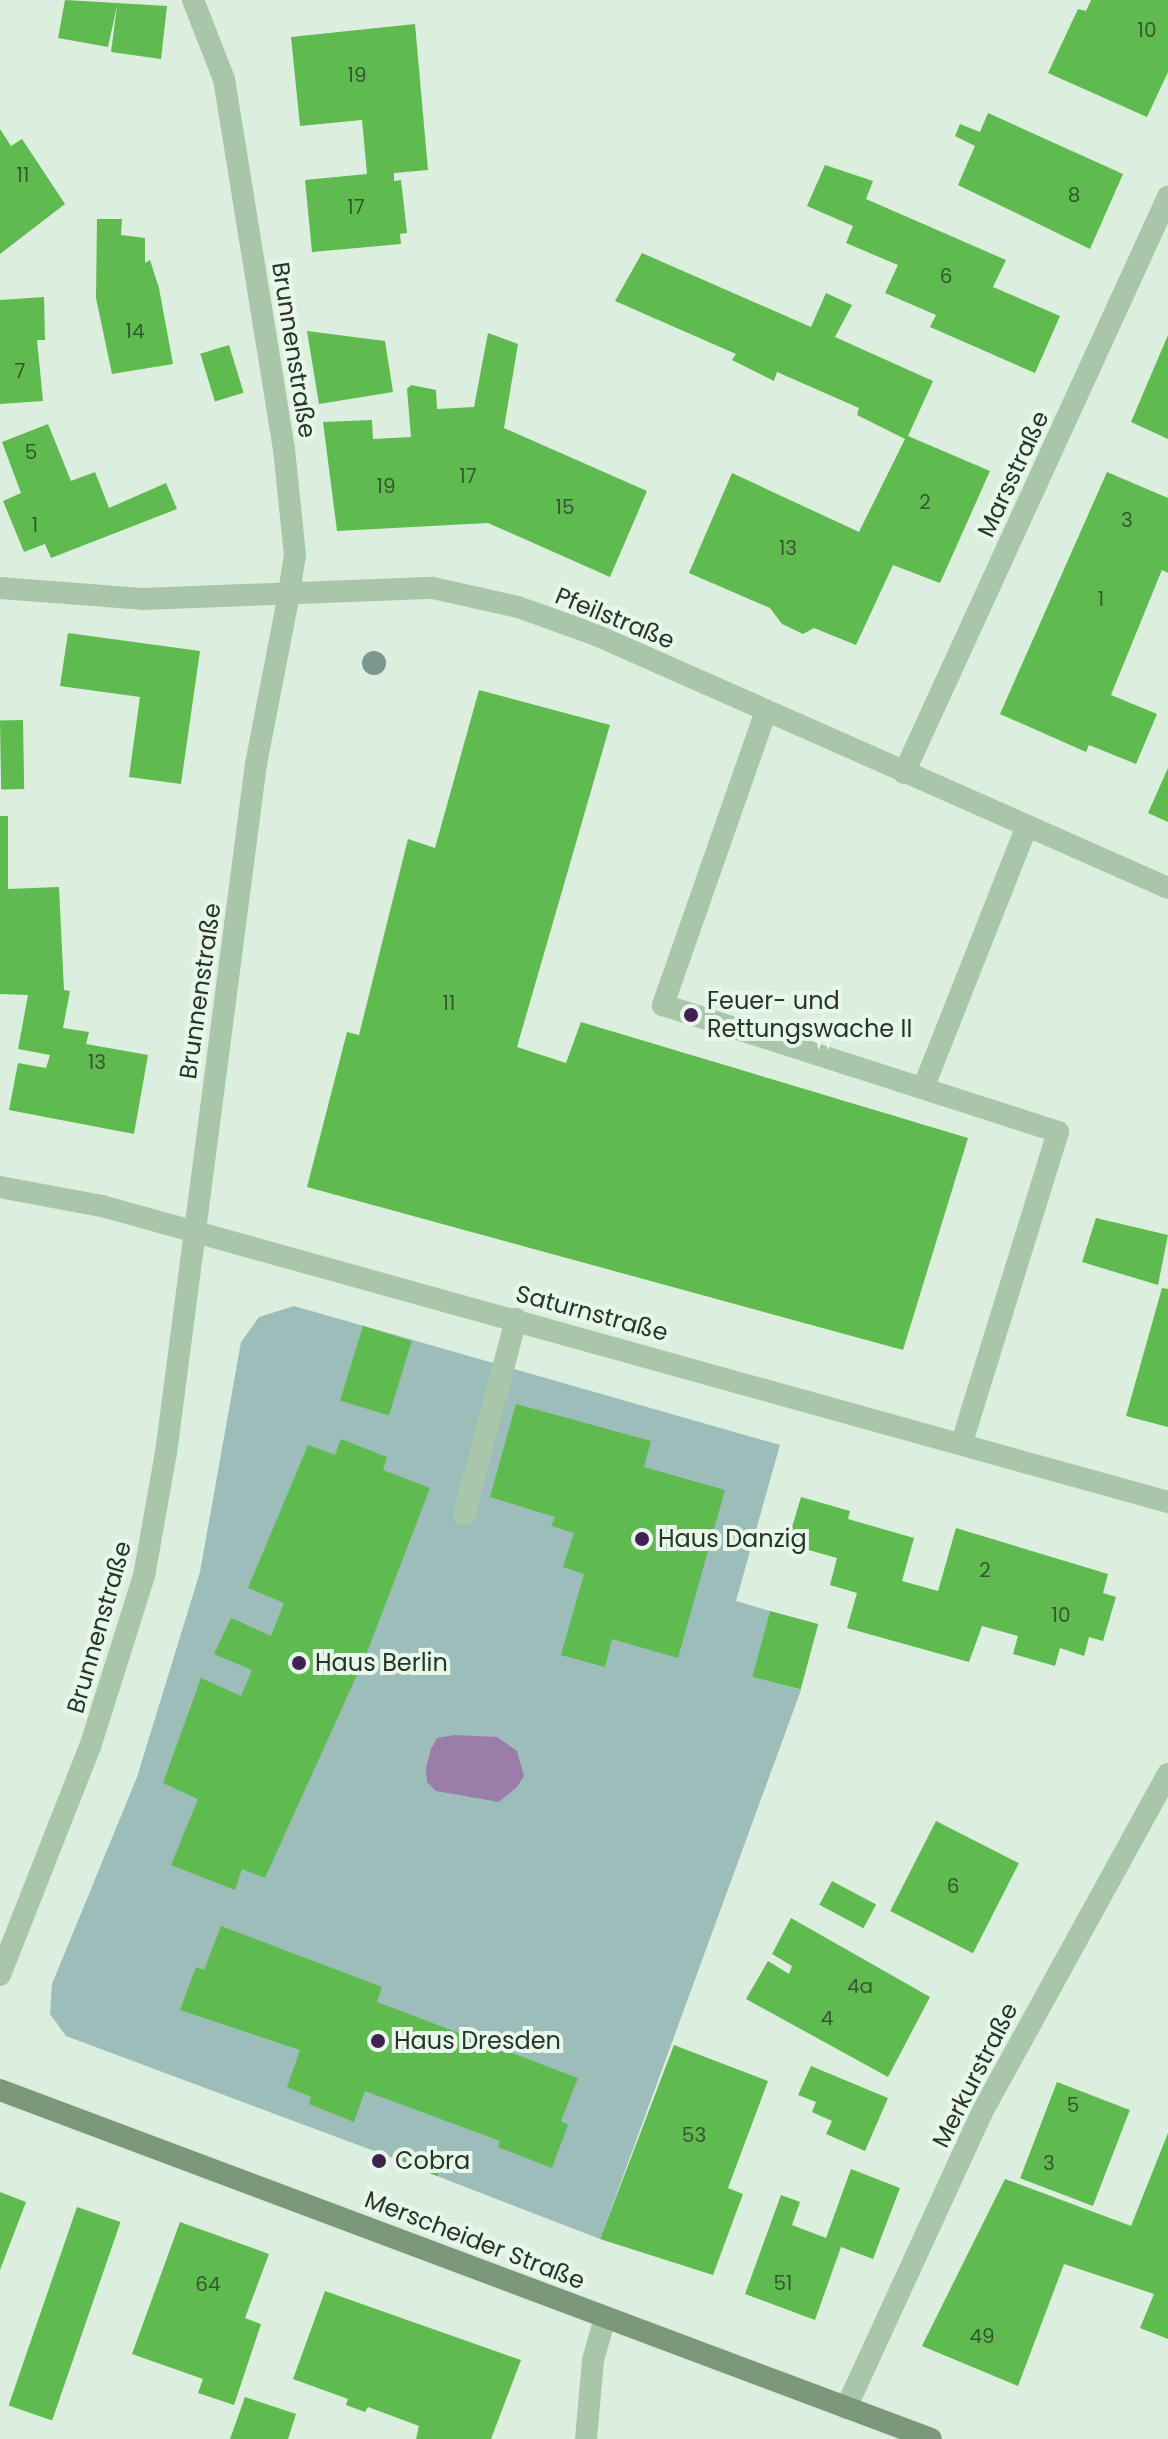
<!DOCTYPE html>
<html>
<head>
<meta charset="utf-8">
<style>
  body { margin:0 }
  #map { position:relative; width:1168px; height:2439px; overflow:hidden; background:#dcefde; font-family:Poppins,sans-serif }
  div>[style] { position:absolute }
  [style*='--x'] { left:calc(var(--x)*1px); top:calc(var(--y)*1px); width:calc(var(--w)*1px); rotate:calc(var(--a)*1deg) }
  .green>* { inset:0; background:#9dbdbb }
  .water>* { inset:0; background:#9a7da9 }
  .building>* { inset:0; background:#5fba4f; transform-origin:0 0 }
  .service>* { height:22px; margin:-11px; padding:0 11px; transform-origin:11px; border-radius:11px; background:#a9c6ab }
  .minor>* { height:22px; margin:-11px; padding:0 11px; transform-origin:11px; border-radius:11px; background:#a9c6ab }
  .secondary>* { height:22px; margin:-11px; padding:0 11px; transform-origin:11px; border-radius:11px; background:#7b997a }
  .trees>* { width:24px; height:24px; margin:-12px; border-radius:50%; background:#7c978f }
  .dots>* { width:22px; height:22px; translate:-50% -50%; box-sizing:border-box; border:4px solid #e7f7ea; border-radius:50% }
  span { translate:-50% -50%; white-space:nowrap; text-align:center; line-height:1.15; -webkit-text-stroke:8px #e7f7ea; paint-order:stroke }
  .number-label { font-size:20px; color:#365632 }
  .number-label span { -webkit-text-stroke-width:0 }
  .street-label { font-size:24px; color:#293428 }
  .poi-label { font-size:24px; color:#293428 }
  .left { translate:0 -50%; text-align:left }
</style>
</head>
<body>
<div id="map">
  <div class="green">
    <i style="clip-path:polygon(294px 1306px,780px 1445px,736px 1601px,770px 1611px,753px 1676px,801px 1690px,600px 2239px,437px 2176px,441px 2165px,407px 2150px,401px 2161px,66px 2036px,50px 2014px,52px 1984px,137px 1777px,200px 1572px,241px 1342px,259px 1317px)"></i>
  </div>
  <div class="water">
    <i style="clip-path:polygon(455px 1735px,497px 1737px,517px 1751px,524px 1776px,517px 1787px,499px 1802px,436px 1791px,427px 1782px,426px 1768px,431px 1749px,437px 1738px)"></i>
  </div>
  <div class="building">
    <i style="clip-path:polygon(65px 0,167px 6px,161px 59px,111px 52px,117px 6px,108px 47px,58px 38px)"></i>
    <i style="clip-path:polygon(1091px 0,1168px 0,1168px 72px,1147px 117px,1048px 73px,1078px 9px,1086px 11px)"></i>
    <i style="clip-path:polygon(415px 24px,428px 170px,394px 173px,394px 181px,401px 180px,407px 233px,400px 234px,401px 244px,312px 252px,305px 180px,367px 174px,362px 120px,300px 126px,291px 37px)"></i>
    <i style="clip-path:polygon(988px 113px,1123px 174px,1090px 249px,958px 185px,975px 146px,955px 136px,960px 124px,980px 132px)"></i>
    <i style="clip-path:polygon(0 129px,11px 146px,22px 139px,65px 204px,0 254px)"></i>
    <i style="clip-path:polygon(825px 165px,873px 181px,866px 199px,1006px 260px,993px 287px,1060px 316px,1035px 373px,930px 327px,936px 315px,885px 293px,898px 265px,846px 243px,853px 226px,807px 206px)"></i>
    <i style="clip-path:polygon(97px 219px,122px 219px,121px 235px,145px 238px,145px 263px,150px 260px,159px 288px,173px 364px,112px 374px,96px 298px)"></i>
    <i style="clip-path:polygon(642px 253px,811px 327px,826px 293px,852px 305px,835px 337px,933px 381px,908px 436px,990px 471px,940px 583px,893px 565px,856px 645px,814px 628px,803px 634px,782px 624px,770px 608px,689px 573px,732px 473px,859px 532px,905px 439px,857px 415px,859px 408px,777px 372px,774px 381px,732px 360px,736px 354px,615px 301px)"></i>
    <i style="clip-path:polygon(44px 297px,45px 340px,37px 340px,43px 401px,0 404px,0 300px)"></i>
    <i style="clip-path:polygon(307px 331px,385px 341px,393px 392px,319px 404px)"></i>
    <i style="clip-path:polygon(488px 333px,518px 344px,504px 428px,647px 491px,610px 577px,488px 523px,337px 531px,323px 422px,372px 420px,373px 439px,411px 437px,407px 389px,411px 385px,436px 390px,437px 409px,474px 407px)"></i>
    <i style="clip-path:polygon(1168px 335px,1168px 439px,1131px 422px)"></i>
    <i style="left:229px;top:345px;width:50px;height:30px;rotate:73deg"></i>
    <i style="clip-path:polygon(48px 424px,71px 481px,95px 472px,109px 508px,166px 483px,177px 509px,51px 558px,45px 544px,24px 552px,3px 501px,21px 493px,2px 442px)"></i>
    <i style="clip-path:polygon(1107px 472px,1168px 498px,1168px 573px,1162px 570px,1159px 577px,1111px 695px,1157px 714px,1136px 764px,1089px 745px,1086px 752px,1000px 714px)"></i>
    <i style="clip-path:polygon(68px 633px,200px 651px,181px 784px,129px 777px,140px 697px,60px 686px)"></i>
    <i style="clip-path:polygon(479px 690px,610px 725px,517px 1047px,566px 1063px,581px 1022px,968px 1138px,903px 1350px,307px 1187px,347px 1032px,359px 1035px,408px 839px,435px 848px)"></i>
    <i style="left:23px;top:720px;width:69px;height:23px;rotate:89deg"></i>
    <i style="clip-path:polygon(1168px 768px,1168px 822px,1148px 813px)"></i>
    <i style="clip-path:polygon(0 816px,8px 816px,8px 889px,59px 887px,64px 990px,70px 991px,63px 1028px,89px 1032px,86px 1044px,148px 1055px,134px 1134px,9px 1110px,18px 1063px,46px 1068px,50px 1055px,18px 1049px,28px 995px,0 994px)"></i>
    <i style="clip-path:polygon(1096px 1218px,1168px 1235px,1158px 1285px,1082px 1262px)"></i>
    <i style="clip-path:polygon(1162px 1288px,1168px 1289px,1168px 1427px,1126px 1416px)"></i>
    <i style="left:363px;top:1326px;width:51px;height:78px;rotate:17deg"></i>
    <i style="clip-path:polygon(516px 1404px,651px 1441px,644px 1467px,725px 1490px,678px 1658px,612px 1639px,605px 1667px,561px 1655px,584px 1574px,563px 1567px,574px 1533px,551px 1526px,555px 1517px,490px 1497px)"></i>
    <i style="clip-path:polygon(341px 1439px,387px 1457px,383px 1470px,430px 1488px,366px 1655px,265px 1878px,242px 1869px,235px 1890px,171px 1865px,198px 1799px,163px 1783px,201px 1678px,241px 1696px,252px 1670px,214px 1654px,231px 1618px,271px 1636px,284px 1603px,248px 1588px,308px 1445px,335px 1455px)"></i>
    <i style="clip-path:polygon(801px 1497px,850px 1511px,848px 1519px,914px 1538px,902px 1581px,938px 1591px,956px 1528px,1108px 1574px,1103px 1593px,1116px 1597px,1103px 1641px,1089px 1637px,1084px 1656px,1060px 1648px,1055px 1666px,1013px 1654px,1018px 1636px,982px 1626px,969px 1662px,847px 1628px,857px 1593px,830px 1585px,837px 1558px,787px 1544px)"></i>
    <i style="left:770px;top:1611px;width:50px;height:68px;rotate:15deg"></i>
    <i style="left:936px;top:1821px;width:93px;height:101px;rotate:27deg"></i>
    <i style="left:832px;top:1881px;width:50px;height:27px;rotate:28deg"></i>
    <i style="clip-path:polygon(791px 1918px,930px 1997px,888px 2077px,746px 1999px,768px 1961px,789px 1974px,792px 1966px,772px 1954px)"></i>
    <i style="clip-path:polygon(221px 1926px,382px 1987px,377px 2002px,578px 2078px,561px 2121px,568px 2125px,552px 2168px,498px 2147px,500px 2141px,365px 2091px,354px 2122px,309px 2104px,311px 2097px,287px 2087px,300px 2050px,180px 2010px,196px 1967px,204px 1970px)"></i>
    <i style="clip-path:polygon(674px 2045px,768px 2081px,728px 2188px,743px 2194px,713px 2275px,600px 2239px)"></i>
    <i style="clip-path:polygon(811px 2066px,888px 2098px,865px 2151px,826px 2134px,832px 2121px,812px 2112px,816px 2102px,798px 2095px)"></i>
    <i style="left:1057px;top:2082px;width:78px;height:103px;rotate:21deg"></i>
    <i style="clip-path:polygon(1168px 2133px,1168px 2339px,1140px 2328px,1154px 2294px,1064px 2264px,1018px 2386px,922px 2346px,1005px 2179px,1131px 2226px)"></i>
    <i style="left:406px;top:2150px;width:39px;height:12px;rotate:23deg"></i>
    <i style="clip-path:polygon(851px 2169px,900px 2188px,873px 2259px,841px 2247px,815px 2320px,745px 2294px,781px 2195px,800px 2202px,792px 2225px,826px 2238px)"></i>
    <i style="clip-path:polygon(0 2192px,26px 2202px,0 2270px)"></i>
    <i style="left:77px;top:2207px;width:46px;height:210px;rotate:19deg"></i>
    <i style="clip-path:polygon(180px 2222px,269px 2254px,245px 2318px,261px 2324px,234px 2405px,198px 2393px,203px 2379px,132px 2354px)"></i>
    <i style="clip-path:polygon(325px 2291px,521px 2360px,491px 2439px,416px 2439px,419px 2426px,368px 2407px,365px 2412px,346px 2405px,348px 2399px,293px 2379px)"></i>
    <i style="clip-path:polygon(245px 2397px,296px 2414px,288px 2439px,230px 2439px)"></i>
  </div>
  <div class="service">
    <i style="--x:193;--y:0;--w:85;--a:68.6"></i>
    <i style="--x:224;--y:79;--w:375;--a:80.8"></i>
    <i style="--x:284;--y:449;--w:107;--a:84.1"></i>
    <i style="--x:295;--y:555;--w:39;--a:99"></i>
    <i style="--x:766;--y:711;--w:312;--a:109.3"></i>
    <i style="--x:663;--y:1005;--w:415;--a:17.8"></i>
    <i style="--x:1058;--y:1132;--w:325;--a:107.2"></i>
    <i style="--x:924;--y:1086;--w:280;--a:-68.4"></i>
    <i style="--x:464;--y:1515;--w:203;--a:-75.1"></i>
  </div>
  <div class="minor">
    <i style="--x:0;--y:588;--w:142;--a:4.4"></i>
    <i style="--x:142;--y:599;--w:291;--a:-2.2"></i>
    <i style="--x:433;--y:588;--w:87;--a:12.6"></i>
    <i style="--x:518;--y:607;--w:83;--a:19.7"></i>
    <i style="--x:596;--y:635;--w:625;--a:23.86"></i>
    <i style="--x:904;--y:773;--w:634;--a:-65.38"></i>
    <i style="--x:0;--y:1187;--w:104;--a:10.6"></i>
    <i style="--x:102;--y:1206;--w:1106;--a:15.52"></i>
    <i style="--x:0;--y:1975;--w:245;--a:-68.5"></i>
    <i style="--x:90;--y:1747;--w:179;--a:-72.5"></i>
    <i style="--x:144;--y:1576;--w:125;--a:-79.9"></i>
    <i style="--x:166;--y:1453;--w:695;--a:-82.56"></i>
    <i style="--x:256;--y:764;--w:173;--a:-79"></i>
    <i style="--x:846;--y:2408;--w:324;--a:-65.3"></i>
    <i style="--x:981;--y:2114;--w:388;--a:-61.2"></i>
    <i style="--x:586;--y:2439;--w:79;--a:-84.9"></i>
    <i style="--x:593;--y:2360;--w:44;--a:-74.1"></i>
  </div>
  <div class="secondary">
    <i style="--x:0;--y:2090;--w:994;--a:20.55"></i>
  </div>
  <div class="trees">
    <i style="left:374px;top:663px"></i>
  </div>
  <div class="dots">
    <i style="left:691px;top:1015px;background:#412251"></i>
    <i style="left:642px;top:1539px;background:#412251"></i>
    <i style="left:299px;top:1663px;background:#412251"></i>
    <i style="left:378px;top:2041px;background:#412251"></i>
    <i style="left:379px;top:2161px;background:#412251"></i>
  </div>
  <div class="number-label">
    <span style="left:1147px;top:30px">10</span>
    <span style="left:357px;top:75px">19</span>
    <span style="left:23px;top:175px">11</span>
    <span style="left:1074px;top:195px">8</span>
    <span style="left:356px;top:207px">17</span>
    <span style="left:946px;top:276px">6</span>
    <span style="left:135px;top:331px">14</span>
    <span style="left:20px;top:371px">7</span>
    <span style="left:31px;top:452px">5</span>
    <span style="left:468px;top:476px">17</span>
    <span style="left:386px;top:486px">19</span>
    <span style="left:925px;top:502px">2</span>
    <span style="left:565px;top:507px">15</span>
    <span style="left:1127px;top:520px">3</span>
    <span style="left:35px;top:525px">1</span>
    <span style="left:788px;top:548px">13</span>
    <span style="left:1101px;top:599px">1</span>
    <span style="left:449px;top:1003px">11</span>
    <span style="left:97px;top:1062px">13</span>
    <span style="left:985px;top:1570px">2</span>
    <span style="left:1061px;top:1615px">10</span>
    <span style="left:953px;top:1886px">6</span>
    <span style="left:860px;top:1986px">4a</span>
    <span style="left:827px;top:2018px">4</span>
    <span style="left:1073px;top:2105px">5</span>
    <span style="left:694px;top:2135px">53</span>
    <span style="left:1049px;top:2163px">3</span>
    <span style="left:783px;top:2283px">51</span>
    <span style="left:208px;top:2284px">64</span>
    <span style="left:982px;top:2336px">49</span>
  </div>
  <div class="street-label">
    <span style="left:294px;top:350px;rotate:81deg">Brunnenstraße</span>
    <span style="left:1013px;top:474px;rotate:-65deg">Marsstraße</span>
    <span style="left:615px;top:618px;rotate:22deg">Pfeilstraße</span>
    <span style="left:200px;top:991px;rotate:-82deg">Brunnenstraße</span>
    <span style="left:592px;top:1313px;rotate:15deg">Saturnstraße</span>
    <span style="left:99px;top:1627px;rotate:-74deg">Brunnenstraße</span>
    <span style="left:975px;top:2075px;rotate:-63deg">Merkurstraße</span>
    <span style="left:475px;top:2240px;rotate:21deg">Merscheider Straße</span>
  </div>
  <div class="poi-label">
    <span class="left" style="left:707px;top:1015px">Feuer- und<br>Rettungswache II</span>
    <span class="left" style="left:658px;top:1539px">Haus Danzig</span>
    <span class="left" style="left:315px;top:1663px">Haus Berlin</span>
    <span class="left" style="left:394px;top:2041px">Haus Dresden</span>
    <span class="left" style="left:395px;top:2161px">Cobra</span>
  </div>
</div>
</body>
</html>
